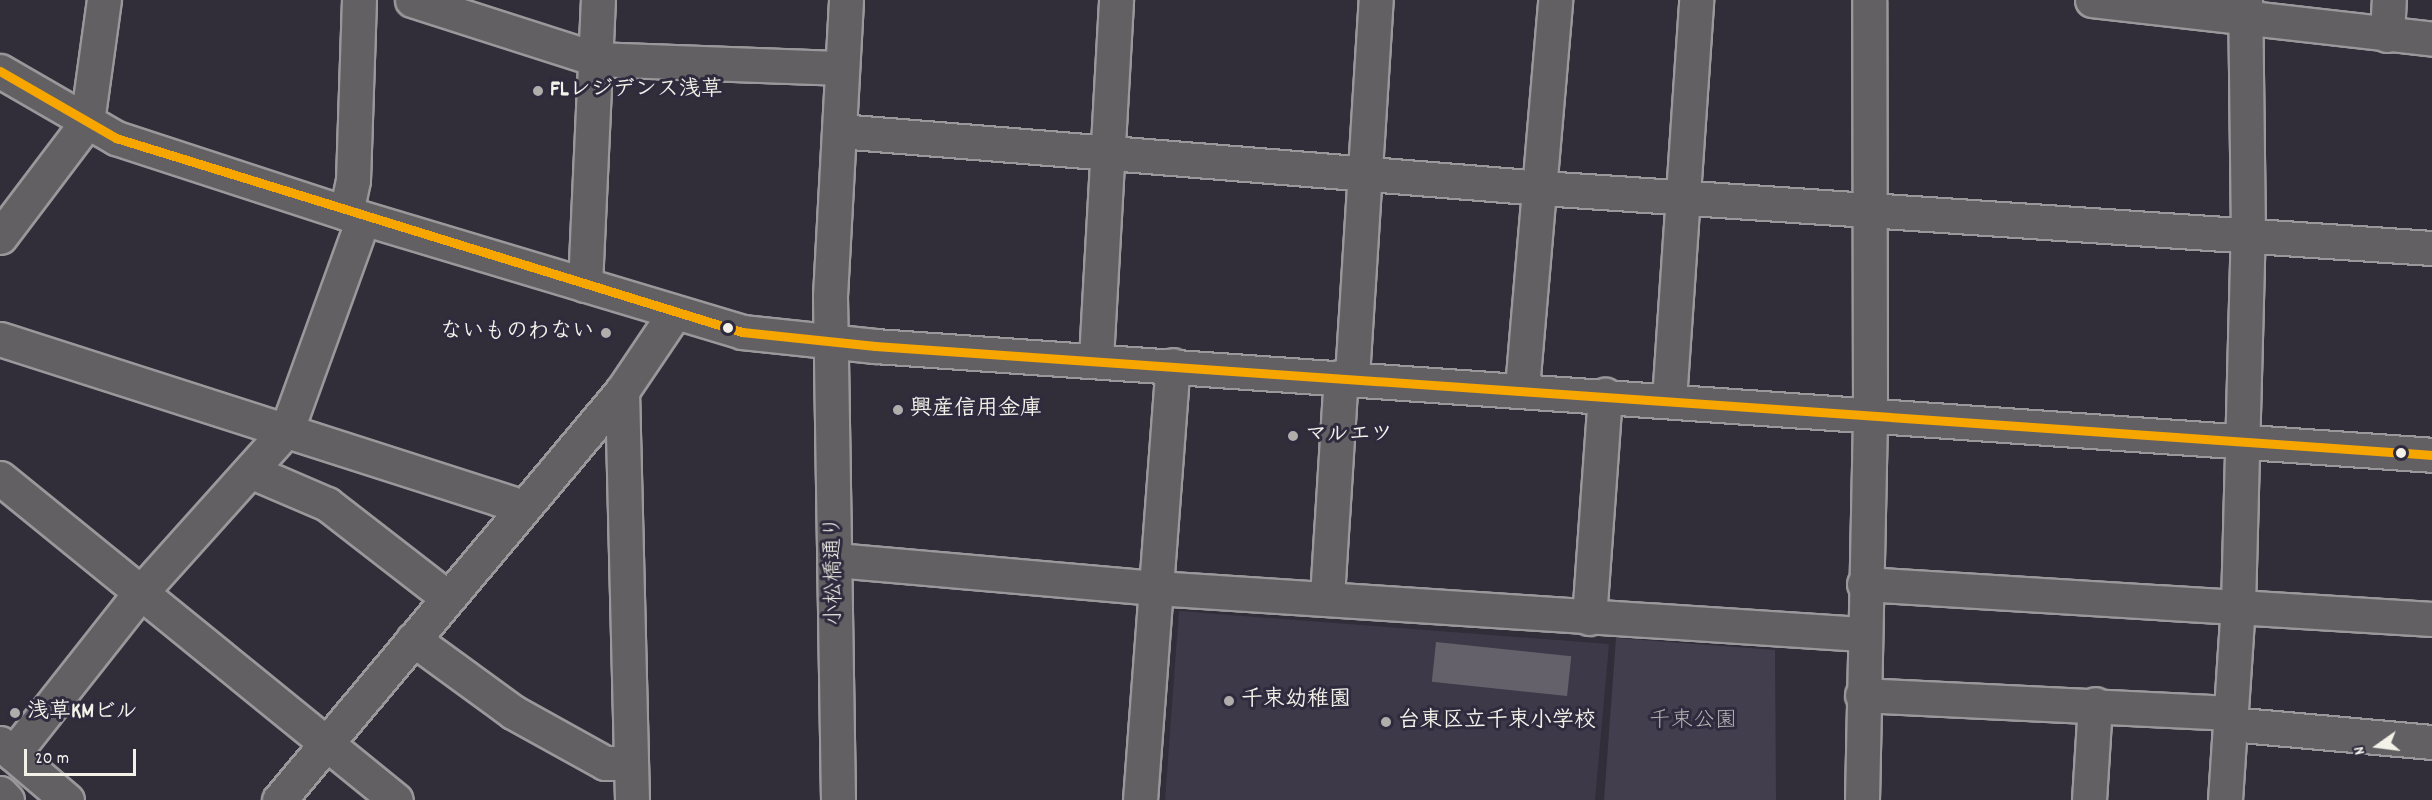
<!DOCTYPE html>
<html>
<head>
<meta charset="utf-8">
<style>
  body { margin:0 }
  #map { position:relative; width:2432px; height:800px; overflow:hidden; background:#312e39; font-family:Dekko,"Klee One",sans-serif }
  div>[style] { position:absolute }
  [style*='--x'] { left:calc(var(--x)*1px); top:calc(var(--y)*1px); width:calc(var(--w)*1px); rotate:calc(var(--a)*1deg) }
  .built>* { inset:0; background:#3e3948 }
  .green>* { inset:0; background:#423e4d }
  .water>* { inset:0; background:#65616b; transform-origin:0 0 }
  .roads { filter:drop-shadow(2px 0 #9a989b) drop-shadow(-2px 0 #9a989b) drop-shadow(0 2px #9a989b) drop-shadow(0 -2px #9a989b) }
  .minor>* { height:33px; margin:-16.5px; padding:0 16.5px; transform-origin:16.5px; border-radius:16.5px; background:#626063 }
  .bus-1>* { height:9px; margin:-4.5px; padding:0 4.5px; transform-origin:4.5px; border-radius:4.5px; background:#f7a600 }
  .dots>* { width:16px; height:16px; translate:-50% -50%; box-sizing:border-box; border:3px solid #2f2a3d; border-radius:50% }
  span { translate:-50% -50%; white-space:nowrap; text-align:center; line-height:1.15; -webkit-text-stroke:6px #2f2a3d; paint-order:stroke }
  .poi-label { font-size:22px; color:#f4f1e8; font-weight:700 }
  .left { translate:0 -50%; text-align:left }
  .right { translate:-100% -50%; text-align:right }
  .street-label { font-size:22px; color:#f4f1e8 }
  .park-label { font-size:22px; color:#b7b3b3 }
  .north { position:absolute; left:2348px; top:716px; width:60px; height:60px; -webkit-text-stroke:4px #2f2a3d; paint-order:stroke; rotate:256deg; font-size:16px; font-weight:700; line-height:24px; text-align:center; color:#f4f1e8 }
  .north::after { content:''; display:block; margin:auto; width:21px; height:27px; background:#f4f1e8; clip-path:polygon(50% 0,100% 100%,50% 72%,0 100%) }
  .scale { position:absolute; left:24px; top:749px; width:112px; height:27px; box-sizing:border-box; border:3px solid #f4f1e8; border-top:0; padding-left:8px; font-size:18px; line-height:21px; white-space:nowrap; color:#f4f1e8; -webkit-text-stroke:4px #2f2a3d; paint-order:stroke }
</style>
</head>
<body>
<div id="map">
  <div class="built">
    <i style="clip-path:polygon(1179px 611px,1609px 644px,1595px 800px,1165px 800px)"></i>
  </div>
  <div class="green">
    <i style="clip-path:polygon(1616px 638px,1775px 650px,1776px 800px,1604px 800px)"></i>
  </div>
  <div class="water">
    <i style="left:1436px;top:642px;width:136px;height:40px;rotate:6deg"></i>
  </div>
  <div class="roads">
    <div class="minor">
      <i style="--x:412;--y:0;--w:193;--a:17.8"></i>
      <i style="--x:596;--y:59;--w:246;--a:2.1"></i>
      <i style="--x:2092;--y:0;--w:342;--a:6.5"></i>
      <i style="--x:2387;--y:35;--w:35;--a:-87"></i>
      <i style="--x:0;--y:71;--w:134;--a:30"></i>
      <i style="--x:116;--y:138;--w:242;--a:18.1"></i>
      <i style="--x:346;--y:213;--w:413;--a:16.7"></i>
      <i style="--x:742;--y:332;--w:134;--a:6"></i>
      <i style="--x:875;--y:346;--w:1561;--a:4"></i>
      <i style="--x:839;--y:131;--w:705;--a:4.64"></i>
      <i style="--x:1542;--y:188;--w:892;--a:3.86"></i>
      <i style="--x:346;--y:213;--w:34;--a:-78"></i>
      <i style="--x:353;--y:180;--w:180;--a:-88.1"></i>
      <i style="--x:0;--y:237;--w:144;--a:-52.9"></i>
      <i style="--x:87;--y:122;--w:123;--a:-82.1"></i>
      <i style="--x:585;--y:285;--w:285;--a:-87.4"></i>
      <i style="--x:0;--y:339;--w:550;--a:17.78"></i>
      <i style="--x:1096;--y:359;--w:360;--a:-86.8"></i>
      <i style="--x:1352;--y:377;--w:378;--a:-86.4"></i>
      <i style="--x:1522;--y:388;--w:389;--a:-85.1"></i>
      <i style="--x:622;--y:391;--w:409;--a:88.6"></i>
      <i style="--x:1669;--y:400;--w:401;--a:-86.1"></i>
      <i style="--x:250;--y:471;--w:84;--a:23.2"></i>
      <i style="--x:327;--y:504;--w:153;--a:37.8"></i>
      <i style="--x:0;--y:478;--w:510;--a:39.12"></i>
      <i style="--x:835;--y:560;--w:322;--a:5"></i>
      <i style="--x:1156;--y:588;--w:707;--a:3.73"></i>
      <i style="--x:1864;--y:584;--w:569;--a:3.53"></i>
      <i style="--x:1327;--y:597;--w:221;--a:-86.4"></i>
      <i style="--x:1589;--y:618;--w:224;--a:-85.9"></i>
      <i style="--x:413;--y:639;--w:124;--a:36.1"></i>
      <i style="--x:513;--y:712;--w:105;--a:29"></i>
      <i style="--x:605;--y:763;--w:26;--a:0"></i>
      <i style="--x:1862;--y:695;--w:369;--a:2.8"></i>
      <i style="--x:2230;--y:724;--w:203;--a:5.1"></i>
      <i style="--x:0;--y:743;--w:88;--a:40.4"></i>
      <i style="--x:13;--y:754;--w:206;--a:-51.7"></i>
      <i style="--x:141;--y:592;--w:219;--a:-48.1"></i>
      <i style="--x:287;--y:429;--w:223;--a:-70.1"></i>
      <i style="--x:0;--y:793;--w:10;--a:45"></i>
      <i style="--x:279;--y:800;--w:534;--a:-50.02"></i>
      <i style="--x:622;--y:391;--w:93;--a:-56"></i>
      <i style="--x:838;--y:800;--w:504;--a:-90.91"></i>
      <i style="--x:830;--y:296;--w:296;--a:-86.9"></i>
      <i style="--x:1140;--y:800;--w:436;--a:-85.7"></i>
      <i style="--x:1862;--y:800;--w:384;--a:-88.8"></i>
      <i style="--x:1870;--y:416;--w:416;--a:-90.1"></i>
      <i style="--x:2089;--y:800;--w:96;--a:-86.4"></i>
      <i style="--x:2225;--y:800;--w:194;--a:-86.2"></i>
      <i style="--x:2238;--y:606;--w:370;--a:-88.5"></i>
      <i style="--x:2248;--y:236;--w:236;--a:-90.7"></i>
    </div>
  </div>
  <div class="bus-1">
    <i style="--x:0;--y:71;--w:134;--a:30"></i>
    <i style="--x:116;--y:138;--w:655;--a:17.22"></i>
    <i style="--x:742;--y:332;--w:134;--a:6"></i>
    <i style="--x:875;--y:346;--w:1561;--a:4"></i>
  </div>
  <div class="dots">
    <i style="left:538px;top:91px;background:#b0adab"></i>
    <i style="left:728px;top:328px;background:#f4f1e8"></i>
    <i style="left:606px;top:333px;background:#b0adab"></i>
    <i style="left:898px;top:410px;background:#b0adab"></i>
    <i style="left:1293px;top:436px;background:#b0adab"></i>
    <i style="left:2401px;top:453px;background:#f4f1e8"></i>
    <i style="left:1229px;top:701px;background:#b0adab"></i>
    <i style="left:15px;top:713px;background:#b0adab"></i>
    <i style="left:1386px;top:722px;background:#b0adab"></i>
  </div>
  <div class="poi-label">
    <span class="left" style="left:550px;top:91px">FLレジデンス浅草</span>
    <span class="right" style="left:594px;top:333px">ないものわない</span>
    <span class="left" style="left:910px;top:410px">興産信用金庫</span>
    <span class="left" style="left:1305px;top:436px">マルエツ</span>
    <span class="left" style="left:1241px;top:701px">千束幼稚園</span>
    <span class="left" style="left:27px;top:713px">浅草KMビル</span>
    <span class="left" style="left:1398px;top:722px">台東区立千束小学校</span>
  </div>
  <div class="street-label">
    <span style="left:835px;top:571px;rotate:-91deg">小松橋通り</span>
  </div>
  <div class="park-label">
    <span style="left:1693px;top:722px">千束公園</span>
  </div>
  <div class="north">N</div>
  <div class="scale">20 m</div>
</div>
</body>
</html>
